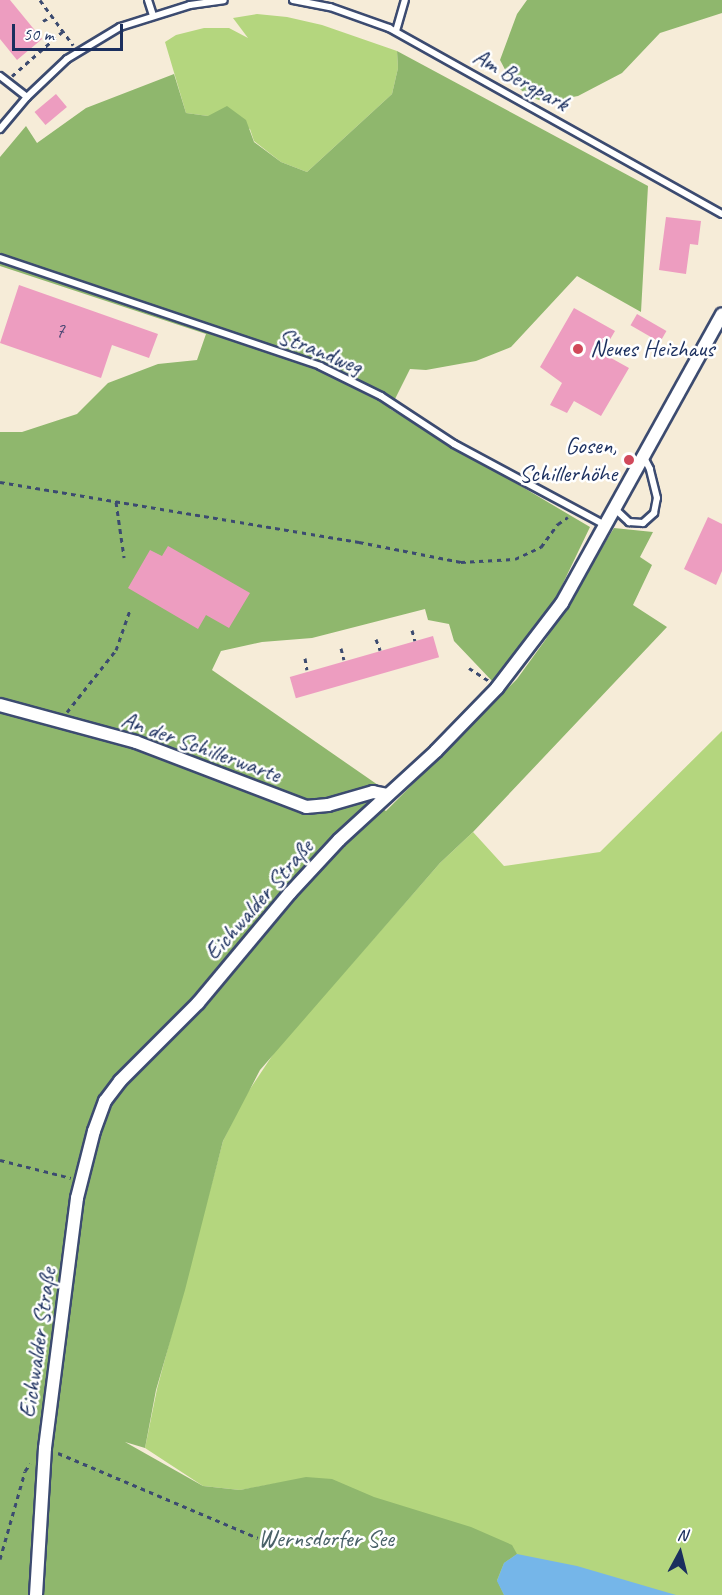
<!DOCTYPE html>
<html>
<head>
<meta charset="utf-8">
<style>
  body { margin:0 }
  #map { position:relative; width:722px; height:1595px; overflow:hidden; background:#f6ecd8; font-family:Caveat,sans-serif }
  div>[style] { position:absolute }
  [style*='--x'] { left:calc(var(--x)*1px); top:calc(var(--y)*1px); width:calc(var(--w)*1px); rotate:calc(var(--a)*1deg) }
  .green>* { inset:0; background:#b4d67e }
  .forest>* { inset:0; background:#8fb76d }
  .water>* { inset:0; background:#75b6e9 }
  .building>* { inset:0; background:#ed9dc0; transform-origin:0 0 }
  .path>* { height:3px; margin-top:-1.5px; transform-origin:0; background:repeating-linear-gradient(90deg,#3c4b70 0 4.5px,transparent 0 9px) }
  .roads { filter:drop-shadow(2px 0 #3c4b70) drop-shadow(-2px 0 #3c4b70) drop-shadow(0 2px #3c4b70) drop-shadow(0 -2px #3c4b70) }
  .lane>* { height:6px; margin:-3px; padding:0 3px; transform-origin:3px; border-radius:3px; background:#fff }
  .street>* { height:12px; margin:-6px; padding:0 6px; transform-origin:6px; border-radius:6px; background:#fff }
  .dots>* { width:16px; height:16px; translate:-50% -50%; box-sizing:border-box; border:3px solid #fff; border-radius:50% }
  span { translate:-50% -50%; white-space:nowrap; text-align:center; line-height:1.15; -webkit-text-stroke:5px #fff; paint-order:stroke }
  .number-label { font-size:21px; color:#504a76 }
  .number-label span { -webkit-text-stroke-width:0 }
  .street-label { font-size:24px; color:#1b2f5e }
  .poi-label { font-size:24px; color:#1b2f5e }
  .left { translate:0 -50%; text-align:left }
  .right { translate:-100% -50%; text-align:right }
  .park-label { font-size:24px; color:#496168 }
  .north { position:absolute; left:650px; top:1523px; width:60px; height:60px; -webkit-text-stroke:4px #fff; paint-order:stroke; rotate:7deg; font-size:16px; font-weight:700; line-height:24px; text-align:center; color:#1b2f5e }
  .north::after { content:''; display:block; margin:auto; width:21px; height:27px; background:#1b2f5e; clip-path:polygon(50% 0,100% 100%,50% 72%,0 100%) }
  .scale { position:absolute; left:12px; top:24px; width:111px; height:27px; box-sizing:border-box; border:3px solid #1b2f5e; border-top:0; padding-left:8px; font-size:18px; line-height:21px; white-space:nowrap; color:#1b2f5e; -webkit-text-stroke:4px #fff; paint-order:stroke }
</style>
</head>
<body>
<div id="map">
  <div class="green">
    <i style="clip-path:polygon(257px 14px,287px 17px,322px 25px,397px 51px,398px 68px,392px 94px,307px 172px,281px 162px,254px 141px,250px 129px,208px 116px,186px 113px,165px 42px,176px 35px,204px 28px,229px 28px,248px 38px,233px 18px)"></i>
    <i style="clip-path:polygon(722px 731px,722px 1595px,53px 1595px,285px 1482px,240px 1490px,203px 1486px,145px 1448px,157px 1389px,223px 1141px,244px 1098px,276px 1050px,440px 863px,473px 832px,504px 866px,600px 852px)"></i>
  </div>
  <div class="forest">
    <i style="clip-path:polygon(527px 0,722px 0,722px 13px,660px 33px,622px 73px,578px 96px,546px 102px,529px 97px,511px 81px,500px 60px,517px 14px)"></i>
    <i style="clip-path:polygon(397px 51px,648px 186px,641px 312px,577px 276px,511px 347px,476px 361px,426px 370px,410px 369px,390px 409px,590px 527px,555px 600px,493px 682px,454px 641px,449px 624px,428px 620px,425px 609px,312px 638px,262px 642px,221px 651px,212px 670px,378px 785px,367px 799px,386px 811px,517px 679px,546px 639px,614px 528px,653px 532px,640px 557px,652px 565px,633px 605px,667px 627px,473px 832px,440px 863px,260px 1070px,223px 1141px,185px 1290px,156px 1390px,145px 1448px,125px 1442px,203px 1486px,240px 1490px,306px 1477px,332px 1479px,374px 1497px,471px 1527px,512px 1545px,517px 1554px,504px 1563px,497px 1580px,504px 1595px,0 1595px,0 432px,22px 432px,77px 414px,108px 383px,158px 364px,197px 360px,206px 334px,0 266px,0 157px,26px 126px,37px 143px,86px 108px,174px 74px,186px 113px,208px 116px,227px 106px,246px 120px,254px 142px,281px 162px,307px 172px,392px 94px,398px 68px)"></i>
  </div>
  <div class="water">
    <i style="clip-path:polygon(517px 1554px,577px 1566px,676px 1595px,504px 1595px,497px 1581px,504px 1563px)"></i>
  </div>
  <div class="building">
    <i style="clip-path:polygon(0 0,10px 0,42px 39px,17px 60px,0 39px)"></i>
    <i style="left:56px;top:94px;width:17px;height:28px;rotate:50deg"></i>
    <i style="clip-path:polygon(666px 217px,701px 221px,698px 245px,690px 244px,686px 274px,659px 270px)"></i>
    <i style="clip-path:polygon(19px 285px,158px 334px,149px 358px,112px 345px,101px 378px,0 343px)"></i>
    <i style="clip-path:polygon(574px 308px,615px 331px,602px 353px,629px 368px,601px 416px,574px 401px,567px 413px,550px 405px,562px 383px,540px 367px)"></i>
    <i style="left:637px;top:314px;width:34px;height:13px;rotate:30deg"></i>
    <i style="clip-path:polygon(708px 517px,722px 524px,722px 571px,716px 585px,684px 569px)"></i>
    <i style="clip-path:polygon(168px 546px,250px 593px,229px 628px,206px 615px,198px 629px,128px 588px,150px 550px,162px 556px)"></i>
    <i style="left:433px;top:636px;width:22px;height:149px;rotate:74deg"></i>
  </div>
  <div class="path">
    <i style="--x:40;--y:0;--w:56;--a:53.7"></i>
    <i style="--x:43;--y:21;--w:10;--a:-29"></i>
    <i style="--x:12;--y:76;--w:68;--a:-41.4"></i>
    <i style="--x:0;--y:482;--w:364;--a:9.5"></i>
    <i style="--x:359;--y:542;--w:104;--a:11.1"></i>
    <i style="--x:461;--y:562;--w:54;--a:-3.2"></i>
    <i style="--x:515;--y:559;--w:29;--a:-25"></i>
    <i style="--x:541;--y:547;--w:29;--a:-54"></i>
    <i style="--x:558;--y:524;--w:12;--a:-35"></i>
    <i style="--x:116;--y:502;--w:56;--a:81.7"></i>
    <i style="--x:412;--y:630;--w:11;--a:75"></i>
    <i style="--x:376;--y:639;--w:12;--a:70"></i>
    <i style="--x:341;--y:648;--w:12;--a:76"></i>
    <i style="--x:305;--y:658;--w:12;--a:81"></i>
    <i style="--x:469;--y:668;--w:24;--a:33"></i>
    <i style="--x:67;--y:712;--w:79;--a:-51.7"></i>
    <i style="--x:116;--y:650;--w:42;--a:-70.7"></i>
    <i style="--x:0;--y:1160;--w:73;--a:14.2"></i>
    <i style="--x:58;--y:1453;--w:217;--a:23"></i>
    <i style="--x:0;--y:1559;--w:91;--a:-74.1"></i>
    <i style="--x:25;--y:1471;--w:9;--a:-54"></i>
  </div>
  <div class="roads">
    <div class="lane">
      <i style="--x:148;--y:0;--w:16;--a:72"></i>
      <i style="--x:293;--y:0;--w:38;--a:11"></i>
      <i style="--x:330;--y:7;--w:63;--a:19.6"></i>
      <i style="--x:389;--y:28;--w:381;--a:29.2"></i>
      <i style="--x:396;--y:31;--w:32;--a:-74"></i>
      <i style="--x:0;--y:76;--w:34;--a:38"></i>
      <i style="--x:0;--y:129;--w:42;--a:-49.8"></i>
      <i style="--x:27;--y:97;--w:55;--a:-43.5"></i>
      <i style="--x:67;--y:59;--w:62;--a:-31.1"></i>
      <i style="--x:120;--y:27;--w:73;--a:-17.4"></i>
      <i style="--x:190;--y:5;--w:34;--a:-8"></i>
      <i style="--x:0;--y:258;--w:338;--a:18.6"></i>
      <i style="--x:320;--y:366;--w:68;--a:26.2"></i>
      <i style="--x:381;--y:396;--w:87;--a:33.3"></i>
      <i style="--x:454;--y:444;--w:171;--a:28.2"></i>
      <i style="--x:614;--y:508;--w:21;--a:43"></i>
      <i style="--x:629;--y:522;--w:14;--a:4"></i>
      <i style="--x:643;--y:523;--w:15;--a:-42"></i>
      <i style="--x:654;--y:513;--w:15;--a:-79"></i>
      <i style="--x:657;--y:498;--w:30;--a:-104"></i>
      <i style="--x:650;--y:469;--w:15;--a:-118"></i>
    </div>
    <div class="street">
      <i style="--x:0;--y:705;--w:141;--a:15.2"></i>
      <i style="--x:136;--y:742;--w:182;--a:20.9"></i>
      <i style="--x:306;--y:807;--w:22;--a:-5"></i>
      <i style="--x:328;--y:805;--w:47;--a:-16.1"></i>
      <i style="--x:373;--y:792;--w:14;--a:12"></i>
      <i style="--x:36;--y:1595;--w:147;--a:-86.5"></i>
      <i style="--x:45;--y:1448;--w:252;--a:-82.7"></i>
      <i style="--x:77;--y:1198;--w:69;--a:-75.8"></i>
      <i style="--x:94;--y:1131;--w:32;--a:-70"></i>
      <i style="--x:105;--y:1101;--w:25;--a:-53"></i>
      <i style="--x:120;--y:1081;--w:110;--a:-45"></i>
      <i style="--x:198;--y:1003;--w:143;--a:-50.1"></i>
      <i style="--x:290;--y:893;--w:72;--a:-47.2"></i>
      <i style="--x:339;--y:840;--w:132;--a:-42.5"></i>
      <i style="--x:436;--y:751;--w:88;--a:-45.9"></i>
      <i style="--x:497;--y:688;--w:107;--a:-52.6"></i>
      <i style="--x:562;--y:603;--w:330;--a:-61"></i>
    </div>
  </div>
  <div class="dots">
    <i style="left:578px;top:349px;background:#d1495b"></i>
    <i style="left:629px;top:460px;background:#d1495b"></i>
  </div>
  <div class="number-label">
    <span style="left:60px;top:330px">7</span>
  </div>
  <div class="street-label">
    <span style="left:521px;top:80px;rotate:29deg">Am Bergpark</span>
    <span style="left:320px;top:351px;rotate:22deg">Strandweg</span>
    <span style="left:201px;top:747px;rotate:20deg">An der Schillerwarte</span>
    <span style="left:259px;top:900px;rotate:-49deg">Eichwalder Straße</span>
    <span style="left:38px;top:1343px;rotate:-82deg">Eichwalder Straße</span>
  </div>
  <div class="poi-label">
    <span class="left" style="left:590px;top:349px">Neues Heizhaus</span>
    <span class="right" style="left:617px;top:460px">Gosen,<br>Schillerhöhe</span>
  </div>
  <div class="park-label">
    <span style="left:326px;top:1539px">Wernsdorfer See</span>
  </div>
  <div class="north">N</div>
  <div class="scale">50 m</div>
</div>
</body>
</html>
